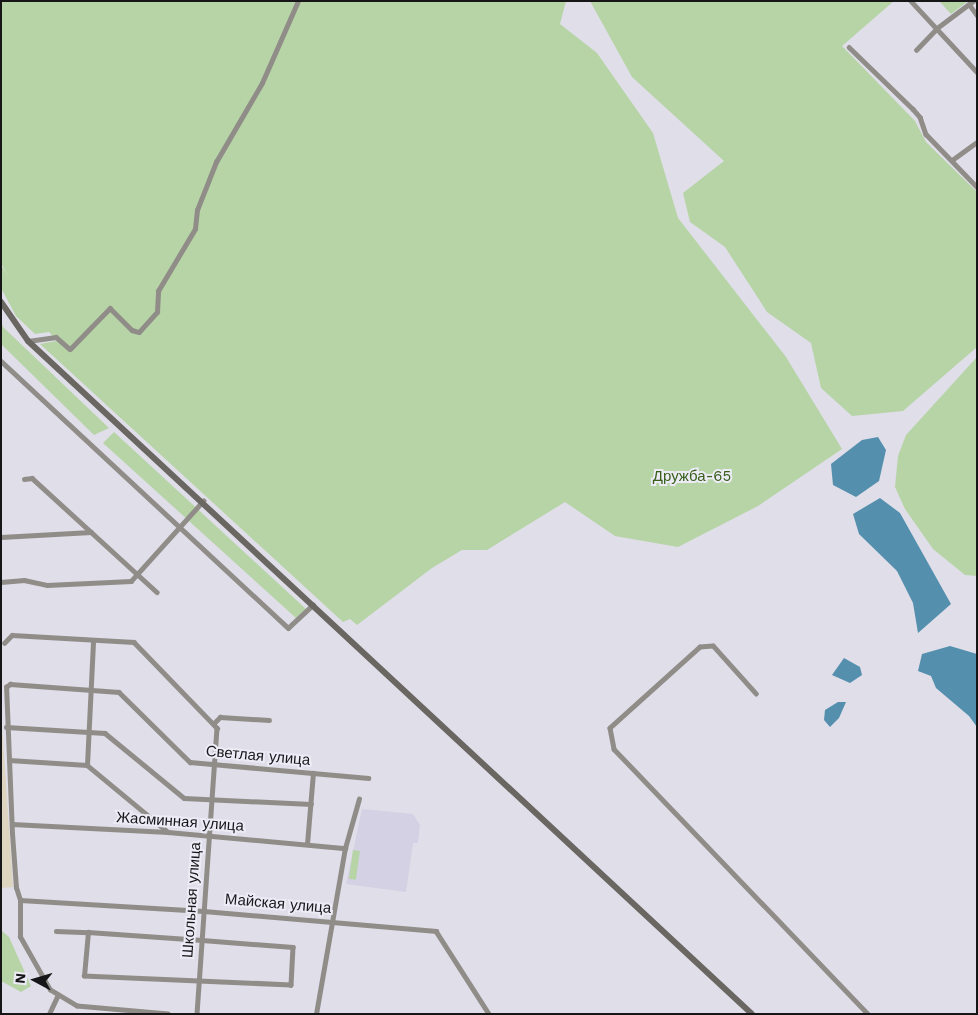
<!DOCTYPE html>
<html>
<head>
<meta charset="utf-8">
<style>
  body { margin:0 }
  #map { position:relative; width:978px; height:1015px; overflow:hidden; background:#dfdee9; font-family:"Work Sans",sans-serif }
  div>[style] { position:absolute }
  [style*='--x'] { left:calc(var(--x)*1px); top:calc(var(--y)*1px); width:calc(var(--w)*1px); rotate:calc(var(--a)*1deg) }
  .industrial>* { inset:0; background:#ded5c0 }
  .built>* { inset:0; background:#d3d1e3 }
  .green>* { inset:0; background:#b7d4a6; transform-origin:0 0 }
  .water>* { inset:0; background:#548fae }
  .street>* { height:4.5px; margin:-2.25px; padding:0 2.25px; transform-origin:2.25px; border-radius:2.25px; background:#908d89 }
  .secondary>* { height:6px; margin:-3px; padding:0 3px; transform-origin:3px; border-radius:3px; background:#6a6661 }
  span { translate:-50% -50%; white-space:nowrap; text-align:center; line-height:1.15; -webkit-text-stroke:4px #ecebf6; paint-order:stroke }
  .park-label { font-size:15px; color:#38601b }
  .street-label { font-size:15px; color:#161619 }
  .frame { position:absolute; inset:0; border:2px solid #161619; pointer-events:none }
  .north { position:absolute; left:10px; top:955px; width:50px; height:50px; -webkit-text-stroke:4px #ecebf6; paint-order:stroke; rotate:276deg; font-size:14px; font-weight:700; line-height:20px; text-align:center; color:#161619 }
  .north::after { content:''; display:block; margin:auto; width:18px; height:22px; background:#161619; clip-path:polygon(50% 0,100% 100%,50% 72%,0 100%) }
</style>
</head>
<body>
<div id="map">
  <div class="industrial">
    <i style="clip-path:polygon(1px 710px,13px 887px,1px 888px)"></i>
  </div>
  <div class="built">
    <i style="clip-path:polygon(362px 809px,413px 814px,420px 825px,418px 843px,413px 843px,406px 892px,346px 884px)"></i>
  </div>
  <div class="green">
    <i style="clip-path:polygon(1px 1px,566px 1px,560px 24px,597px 53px,653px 133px,678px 218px,786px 357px,842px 449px,758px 506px,678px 547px,615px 536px,565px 502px,487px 550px,462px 550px,432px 568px,357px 625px,350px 619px,343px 622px,40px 344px,56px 341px,60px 344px,49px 332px,35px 334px,16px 316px,1px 288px,1px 265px,8px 276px,1px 263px)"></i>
    <i style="clip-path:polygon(590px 1px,894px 1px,842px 46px,915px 121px,926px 142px,977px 192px,977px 347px,903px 411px,852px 416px,821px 388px,811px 343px,767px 312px,725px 247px,690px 222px,683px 193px,724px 161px,632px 77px)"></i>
    <i style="clip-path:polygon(939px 1px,968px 1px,951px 14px)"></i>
    <i style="clip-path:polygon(1px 322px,3px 327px,109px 428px,94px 435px,1px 344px)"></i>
    <i style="clip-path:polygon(977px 357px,977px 576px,965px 575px,933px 549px,905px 509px,895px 487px,898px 456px,906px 435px)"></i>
    <i style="clip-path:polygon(114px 432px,306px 609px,296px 618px,103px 443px)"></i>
    <i style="left:353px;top:850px;width:7px;height:29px;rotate:8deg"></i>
    <i style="clip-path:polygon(1px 930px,9px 937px,31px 986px,21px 992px,1px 981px)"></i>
  </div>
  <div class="water">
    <i style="clip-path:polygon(878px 437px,886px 450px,879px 481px,856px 497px,833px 485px,831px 464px,862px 440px)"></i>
    <i style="clip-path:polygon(880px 498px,900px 513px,951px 604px,918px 633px,913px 603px,897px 571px,859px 534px,853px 514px)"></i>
    <i style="clip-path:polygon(950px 646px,977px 654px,977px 727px,969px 716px,936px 688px,931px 676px,918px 671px,922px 654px)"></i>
    <i style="clip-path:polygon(844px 658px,860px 667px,862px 675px,850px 683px,832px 675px)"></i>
    <i style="clip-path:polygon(838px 702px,846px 702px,839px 718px,830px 727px,824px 720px,825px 710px)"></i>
  </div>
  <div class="street">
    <i style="--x:911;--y:1;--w:97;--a:47.1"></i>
    <i style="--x:969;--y:4;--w:14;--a:54"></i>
    <i style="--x:849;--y:47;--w:89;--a:44.1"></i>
    <i style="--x:913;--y:109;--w:11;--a:49"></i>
    <i style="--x:920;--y:117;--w:18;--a:71"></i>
    <i style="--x:926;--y:134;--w:74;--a:46.1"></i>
    <i style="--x:916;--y:50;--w:30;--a:-46"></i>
    <i style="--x:937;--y:28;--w:45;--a:-36.9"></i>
    <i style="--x:952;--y:160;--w:31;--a:-36"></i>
    <i style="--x:28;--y:341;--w:28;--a:-8"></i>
    <i style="--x:56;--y:337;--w:18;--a:41"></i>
    <i style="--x:70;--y:349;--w:57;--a:-45.7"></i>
    <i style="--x:110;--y:308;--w:31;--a:45"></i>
    <i style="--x:132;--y:330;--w:7;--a:16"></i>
    <i style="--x:139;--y:332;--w:27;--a:-48"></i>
    <i style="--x:157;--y:312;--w:21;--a:-87"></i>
    <i style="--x:158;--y:291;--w:72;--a:-59.2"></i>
    <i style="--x:195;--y:229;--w:19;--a:-84"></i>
    <i style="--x:197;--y:210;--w:52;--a:-68.4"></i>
    <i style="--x:216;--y:162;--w:91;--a:-59.8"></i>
    <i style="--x:262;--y:83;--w:90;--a:-66.3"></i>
    <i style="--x:1;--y:361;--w:392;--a:42.9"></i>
    <i style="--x:288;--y:628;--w:34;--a:-43"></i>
    <i style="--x:24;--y:479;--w:8;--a:-7"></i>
    <i style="--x:32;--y:478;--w:169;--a:42.4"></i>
    <i style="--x:1;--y:537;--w:90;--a:-3.2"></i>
    <i style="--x:1;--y:582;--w:23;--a:-5"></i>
    <i style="--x:24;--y:580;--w:24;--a:12"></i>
    <i style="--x:47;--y:585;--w:84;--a:-2.7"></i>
    <i style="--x:131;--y:581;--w:108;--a:-48"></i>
    <i style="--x:4;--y:643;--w:11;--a:-45"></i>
    <i style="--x:12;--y:635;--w:122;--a:3.3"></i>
    <i style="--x:134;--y:642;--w:120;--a:46"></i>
    <i style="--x:217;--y:728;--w:287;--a:94"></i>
    <i style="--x:756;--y:694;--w:64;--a:-131.9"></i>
    <i style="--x:713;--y:646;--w:13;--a:176"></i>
    <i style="--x:700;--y:647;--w:121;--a:138"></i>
    <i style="--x:610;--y:728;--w:21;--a:79"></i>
    <i style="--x:614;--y:749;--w:367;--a:46.2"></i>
    <i style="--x:213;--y:724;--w:10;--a:-45"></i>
    <i style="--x:220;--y:717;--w:49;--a:3.5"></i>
    <i style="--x:6;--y:727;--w:99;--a:3.5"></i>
    <i style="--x:105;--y:733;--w:102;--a:39.4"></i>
    <i style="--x:184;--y:798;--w:127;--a:2.7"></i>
    <i style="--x:9;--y:760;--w:78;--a:3.7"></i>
    <i style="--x:87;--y:765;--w:105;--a:39.6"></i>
    <i style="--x:87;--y:765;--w:124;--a:-87.2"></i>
    <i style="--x:12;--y:824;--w:156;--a:2.9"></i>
    <i style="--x:168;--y:832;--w:178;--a:5.2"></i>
    <i style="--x:307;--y:844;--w:71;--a:-85.2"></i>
    <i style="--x:20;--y:900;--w:184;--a:3.4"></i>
    <i style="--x:204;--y:911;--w:233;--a:4.9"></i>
    <i style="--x:436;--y:931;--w:98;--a:57.4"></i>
    <i style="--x:56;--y:931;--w:32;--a:2"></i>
    <i style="--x:88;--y:932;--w:114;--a:4"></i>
    <i style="--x:202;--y:940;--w:91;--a:4.4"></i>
    <i style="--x:293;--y:947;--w:38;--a:93"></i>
    <i style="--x:291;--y:985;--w:207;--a:-177.5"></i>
    <i style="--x:84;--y:976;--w:44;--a:-84.8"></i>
    <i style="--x:49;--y:1014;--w:21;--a:-65"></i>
    <i style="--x:168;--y:1014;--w:91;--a:-175"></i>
    <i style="--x:77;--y:1006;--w:31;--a:-149"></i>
    <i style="--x:50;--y:990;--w:61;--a:-119.5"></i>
    <i style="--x:20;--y:937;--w:37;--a:-90"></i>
    <i style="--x:20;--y:900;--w:13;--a:-108"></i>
    <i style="--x:16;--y:888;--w:54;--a:-94.2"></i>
    <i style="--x:12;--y:834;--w:147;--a:-92.3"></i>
    <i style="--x:6;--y:687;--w:5;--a:-37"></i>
    <i style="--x:10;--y:684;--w:109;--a:4.2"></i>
    <i style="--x:119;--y:692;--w:100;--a:44.6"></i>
    <i style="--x:190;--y:762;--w:179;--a:5.1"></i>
    <i style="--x:316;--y:1014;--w:169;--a:-80.1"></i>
    <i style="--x:345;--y:848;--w:51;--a:-74.1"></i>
  </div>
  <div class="secondary">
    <i style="--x:1;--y:302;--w:47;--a:55.3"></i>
    <i style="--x:28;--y:341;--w:988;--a:42.91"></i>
  </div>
  <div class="park-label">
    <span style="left:692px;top:477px">Дружба-65</span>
  </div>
  <div class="street-label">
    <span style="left:258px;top:756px;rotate:5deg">Светлая улица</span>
    <span style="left:180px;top:822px;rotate:4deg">Жасминная улица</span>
    <span style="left:192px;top:900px;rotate:-86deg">Школьная улица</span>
    <span style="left:278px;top:904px;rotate:5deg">Майская улица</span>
  </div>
  <div class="frame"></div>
  <div class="north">N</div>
</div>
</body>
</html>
